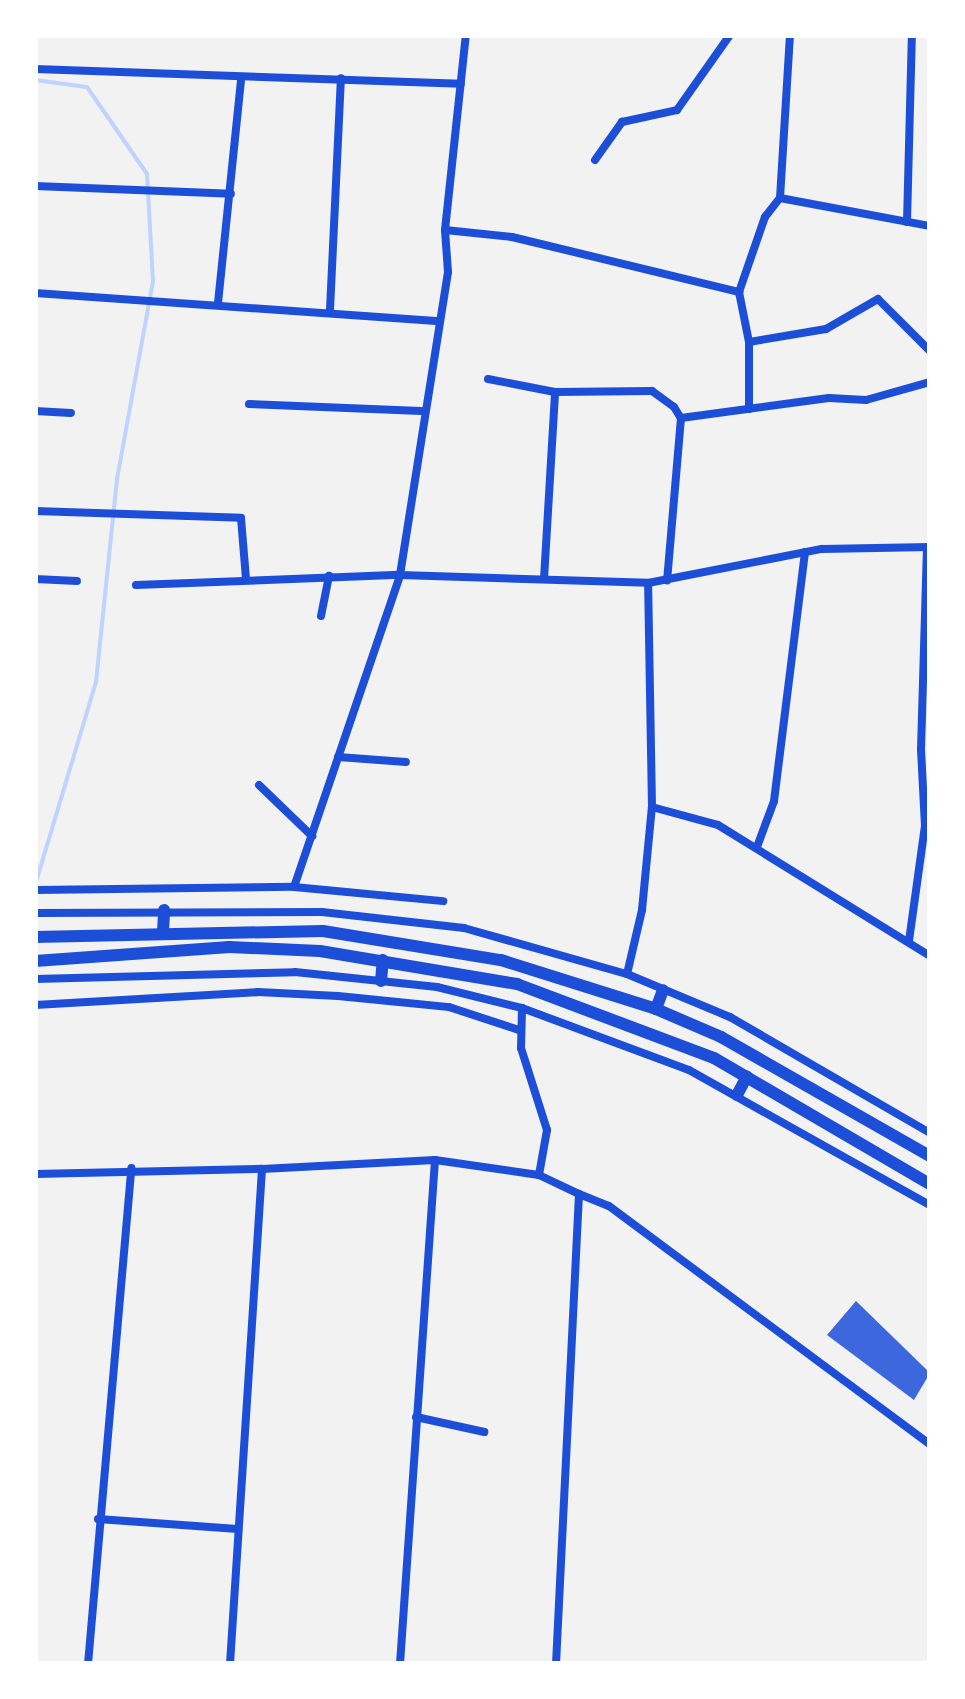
<!DOCTYPE html>
<html>
<head>
<meta charset="utf-8">
<style>
  body { margin:0 }
  #map { position:relative; width:965px; height:1699px; overflow:hidden; background:#f2f2f2; font-family:Mulish,sans-serif }
  div>[style] { position:absolute }
  [style*='--x'] { left:calc(var(--x)*1px); top:calc(var(--y)*1px); width:calc(var(--w)*1px); rotate:calc(var(--a)*1deg) }
  .stream>* { height:4px; margin:-2px; padding:0 2px; transform-origin:2px; border-radius:2px; background:#bfd3fe }
  .building>* { inset:0; background:#3d67dc }
  .minor>* { height:8px; margin:-4px; padding:0 4px; transform-origin:4px; border-radius:4px; background:#1d4ed8 }
  .trunk>* { height:12px; margin:-6px; padding:0 6px; transform-origin:6px; border-radius:6px; background:#1d4ed8 }
  span { translate:-50% -50%; white-space:nowrap; text-align:center; line-height:1.15; -webkit-text-stroke:10px #fff; paint-order:stroke }
  .frame { position:absolute; inset:0; border:38px solid #fff; pointer-events:none }
</style>
</head>
<body>
<div id="map">
  <div class="stream">
    <i style="--x:35;--y:80;--w:52;--a:7.7"></i>
    <i style="--x:87;--y:87;--w:106;--a:55.4"></i>
    <i style="--x:147;--y:174;--w:107;--a:86.8"></i>
    <i style="--x:153;--y:281;--w:201;--a:100.3"></i>
    <i style="--x:117;--y:479;--w:204;--a:95.9"></i>
    <i style="--x:96;--y:682;--w:209;--a:106.7"></i>
  </div>
  <div class="building">
    <i style="clip-path:polygon(856px 1301px,930px 1373px,914px 1400px,827px 1335px)"></i>
  </div>
  <div class="minor">
    <i style="--x:35;--y:69;--w:426;--a:2"></i>
    <i style="--x:595;--y:160;--w:47;--a:-54.6"></i>
    <i style="--x:622;--y:122;--w:56;--a:-12.3"></i>
    <i style="--x:677;--y:110;--w:92;--a:-54.8"></i>
    <i style="--x:35;--y:186;--w:196;--a:2.3"></i>
    <i style="--x:780;--y:198;--w:153;--a:10.6"></i>
    <i style="--x:907;--y:222;--w:187;--a:-88.5"></i>
    <i style="--x:445;--y:230;--w:67;--a:6"></i>
    <i style="--x:512;--y:237;--w:234;--a:13.6"></i>
    <i style="--x:35;--y:293;--w:402;--a:4"></i>
    <i style="--x:218;--y:303;--w:223;--a:-84.1"></i>
    <i style="--x:330;--y:310;--w:232;--a:-87.3"></i>
    <i style="--x:749;--y:342;--w:78;--a:-9.6"></i>
    <i style="--x:826;--y:329;--w:60;--a:-30"></i>
    <i style="--x:878;--y:299;--w:74;--a:45"></i>
    <i style="--x:488;--y:379;--w:68;--a:11"></i>
    <i style="--x:555;--y:392;--w:97;--a:-0.6"></i>
    <i style="--x:652;--y:391;--w:27;--a:36"></i>
    <i style="--x:674;--y:407;--w:13;--a:58"></i>
    <i style="--x:681;--y:418;--w:163;--a:94.9"></i>
    <i style="--x:249;--y:404;--w:172;--a:2.3"></i>
    <i style="--x:749;--y:409;--w:67;--a:-90"></i>
    <i style="--x:749;--y:342;--w:51;--a:-101.3"></i>
    <i style="--x:739;--y:292;--w:79;--a:-70.9"></i>
    <i style="--x:765;--y:217;--w:24;--a:-52"></i>
    <i style="--x:780;--y:198;--w:163;--a:-86.5"></i>
    <i style="--x:35;--y:411;--w:36;--a:3"></i>
    <i style="--x:681;--y:418;--w:149;--a:-7.7"></i>
    <i style="--x:829;--y:398;--w:37;--a:3"></i>
    <i style="--x:866;--y:400;--w:66;--a:-15.7"></i>
    <i style="--x:35;--y:511;--w:206;--a:1.9"></i>
    <i style="--x:241;--y:518;--w:61;--a:85.3"></i>
    <i style="--x:35;--y:579;--w:42;--a:2.7"></i>
    <i style="--x:544;--y:579;--w:187;--a:-86.6"></i>
    <i style="--x:136;--y:585;--w:264;--a:-2.2"></i>
    <i style="--x:400;--y:575;--w:248;--a:1.8"></i>
    <i style="--x:648;--y:583;--w:177;--a:-11.1"></i>
    <i style="--x:822;--y:549;--w:108;--a:-1.1"></i>
    <i style="--x:321;--y:616;--w:41;--a:-78.7"></i>
    <i style="--x:338;--y:757;--w:68;--a:4.2"></i>
    <i style="--x:259;--y:785;--w:74;--a:43.9"></i>
    <i style="--x:652;--y:807;--w:68;--a:15.3"></i>
    <i style="--x:718;--y:825;--w:249;--a:31.7"></i>
    <i style="--x:757;--y:847;--w:49;--a:-69.7"></i>
    <i style="--x:774;--y:801;--w:251;--a:-82.9"></i>
    <i style="--x:294;--y:887;--w:330;--a:-71.2"></i>
    <i style="--x:400;--y:575;--w:307;--a:-81"></i>
    <i style="--x:448;--y:272;--w:42;--a:-94.1"></i>
    <i style="--x:445;--y:230;--w:196;--a:-83.9"></i>
    <i style="--x:35;--y:890;--w:259;--a:-0.7"></i>
    <i style="--x:294;--y:887;--w:150;--a:5.4"></i>
    <i style="--x:35;--y:913;--w:287;--a:-0.2"></i>
    <i style="--x:322;--y:912;--w:143;--a:6.4"></i>
    <i style="--x:464;--y:928;--w:169;--a:15.8"></i>
    <i style="--x:627;--y:974;--w:112;--a:22.7"></i>
    <i style="--x:730;--y:1017;--w:231;--a:30.1"></i>
    <i style="--x:909;--y:941;--w:116;--a:-82.1"></i>
    <i style="--x:925;--y:826;--w:77;--a:-93"></i>
    <i style="--x:921;--y:749;--w:202;--a:-88.3"></i>
    <i style="--x:627;--y:974;--w:66;--a:-76.8"></i>
    <i style="--x:642;--y:910;--w:103;--a:-84.5"></i>
    <i style="--x:652;--y:807;--w:224;--a:-91"></i>
    <i style="--x:35;--y:979;--w:260;--a:-1.5"></i>
    <i style="--x:295;--y:972;--w:143;--a:6"></i>
    <i style="--x:437;--y:987;--w:88;--a:13.9"></i>
    <i style="--x:522;--y:1008;--w:178;--a:20.4"></i>
    <i style="--x:689;--y:1070;--w:276;--a:29.3"></i>
    <i style="--x:35;--y:1005;--w:223;--a:-3.3"></i>
    <i style="--x:258;--y:992;--w:80;--a:2.9"></i>
    <i style="--x:338;--y:996;--w:112;--a:5.7"></i>
    <i style="--x:449;--y:1007;--w:74;--a:18.2"></i>
    <i style="--x:522;--y:1008;--w:40;--a:91.4"></i>
    <i style="--x:521;--y:1048;--w:86;--a:72.4"></i>
    <i style="--x:547;--y:1130;--w:46;--a:100.1"></i>
    <i style="--x:35;--y:1174;--w:227;--a:-1.3"></i>
    <i style="--x:579;--y:1194;--w:32;--a:22"></i>
    <i style="--x:609;--y:1206;--w:400;--a:36.6"></i>
    <i style="--x:416;--y:1417;--w:70;--a:12.4"></i>
    <i style="--x:98;--y:1519;--w:140;--a:4.1"></i>
    <i style="--x:88;--y:1664;--w:498;--a:-85"></i>
    <i style="--x:230;--y:1664;--w:496;--a:-86.3"></i>
    <i style="--x:262;--y:1169;--w:173;--a:-3"></i>
    <i style="--x:435;--y:1160;--w:105;--a:8.2"></i>
    <i style="--x:539;--y:1175;--w:44;--a:25.4"></i>
    <i style="--x:579;--y:1194;--w:471;--a:92.8"></i>
    <i style="--x:400;--y:1664;--w:505;--a:-86.03"></i>
  </div>
  <div class="trunk">
    <i style="--x:163;--y:932;--w:22;--a:-87"></i>
    <i style="--x:35;--y:937;--w:288;--a:-1.2"></i>
    <i style="--x:323;--y:931;--w:180;--a:9.3"></i>
    <i style="--x:501;--y:960;--w:163;--a:17.5"></i>
    <i style="--x:656;--y:1009;--w:71;--a:23.3"></i>
    <i style="--x:721;--y:1037;--w:241;--a:29.7"></i>
    <i style="--x:35;--y:961;--w:195;--a:-4.1"></i>
    <i style="--x:229;--y:947;--w:91;--a:2.5"></i>
    <i style="--x:320;--y:951;--w:200;--a:9.5"></i>
    <i style="--x:517;--y:984;--w:210;--a:20.6"></i>
    <i style="--x:714;--y:1058;--w:250;--a:30.3"></i>
    <i style="--x:381;--y:981;--w:21;--a:-85"></i>
    <i style="--x:656;--y:1009;--w:20;--a:-70"></i>
    <i style="--x:737;--y:1095;--w:21;--a:-62"></i>
  </div>
  <div class="frame"></div>
</div>
</body>
</html>
